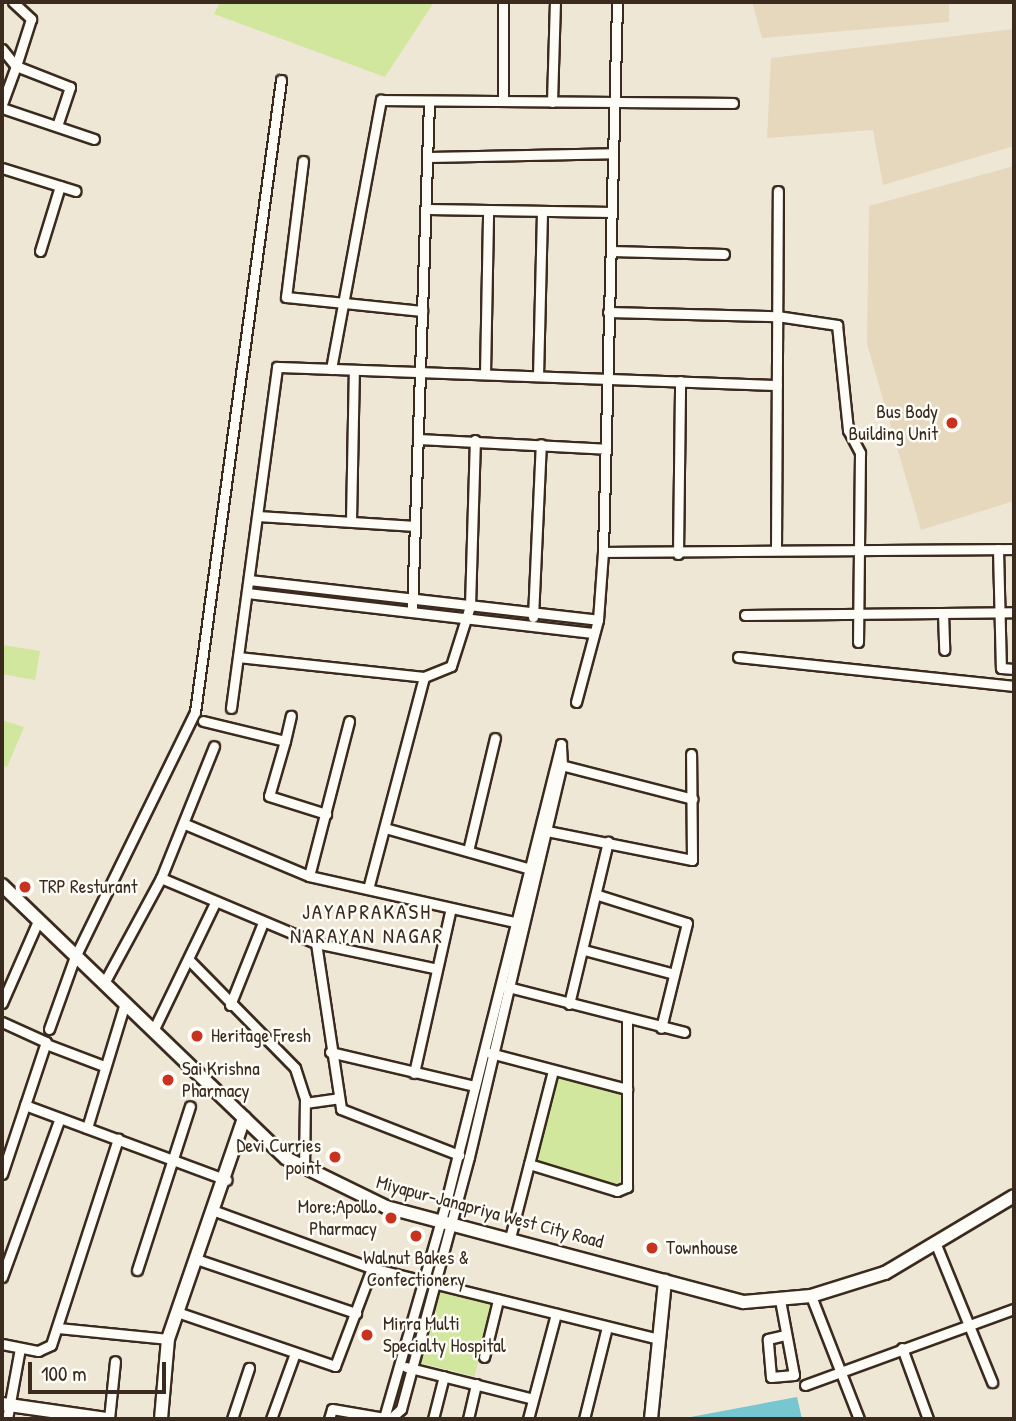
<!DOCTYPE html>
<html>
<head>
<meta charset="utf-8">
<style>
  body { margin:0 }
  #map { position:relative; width:1016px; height:1421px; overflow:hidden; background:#efe7d5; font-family:"Patrick Hand",sans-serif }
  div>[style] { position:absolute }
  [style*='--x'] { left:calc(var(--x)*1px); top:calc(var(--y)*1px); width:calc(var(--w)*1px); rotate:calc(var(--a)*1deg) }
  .built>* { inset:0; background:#e5d8bd }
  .green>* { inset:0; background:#d0e79d; transform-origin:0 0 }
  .water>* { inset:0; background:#76c7d0 }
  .roads { filter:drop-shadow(2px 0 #3b2a1e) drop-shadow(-2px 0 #3b2a1e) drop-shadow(0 2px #3b2a1e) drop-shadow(0 -2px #3b2a1e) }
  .street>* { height:9px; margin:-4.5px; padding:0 4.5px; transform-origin:4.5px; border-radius:4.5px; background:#fdfcf7 }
  .secondary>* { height:12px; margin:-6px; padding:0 6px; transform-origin:6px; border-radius:6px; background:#fdfcf7 }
  .dots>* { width:19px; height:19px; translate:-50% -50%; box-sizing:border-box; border:4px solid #fdfcf7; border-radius:50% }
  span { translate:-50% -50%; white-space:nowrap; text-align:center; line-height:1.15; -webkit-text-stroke:5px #fdfcf7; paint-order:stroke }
  .poi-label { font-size:19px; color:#3b2a1e }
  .right { translate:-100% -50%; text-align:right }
  .left { translate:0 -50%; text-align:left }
  .street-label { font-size:19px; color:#3b2a1e }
  .neighbourhood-label { font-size:21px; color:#3b2a1e; letter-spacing:2px }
  .frame { position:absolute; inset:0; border:4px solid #3b2a1e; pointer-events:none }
  .scale { position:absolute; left:28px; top:1362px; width:138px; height:32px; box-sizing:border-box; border:4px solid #3b2a1e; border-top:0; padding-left:9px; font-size:21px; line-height:24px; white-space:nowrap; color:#3b2a1e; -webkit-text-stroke:5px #fdfcf7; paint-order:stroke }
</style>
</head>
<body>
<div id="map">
  <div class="built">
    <i style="clip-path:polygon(752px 2px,949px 2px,949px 22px,762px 38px)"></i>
    <i style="clip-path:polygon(1014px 29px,1014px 146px,883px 185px,873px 130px,767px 138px,771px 58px)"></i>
    <i style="clip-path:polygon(1014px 166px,1014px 501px,921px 530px,867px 344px,869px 206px)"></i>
  </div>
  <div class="green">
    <i style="clip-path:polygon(220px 2px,434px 2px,385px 77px,214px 14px)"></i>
    <i style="clip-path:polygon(2px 645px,40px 651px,35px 680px,2px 674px)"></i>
    <i style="clip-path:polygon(2px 720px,24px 727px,7px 767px,2px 765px)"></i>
    <i style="clip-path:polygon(558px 1077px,624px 1095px,620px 1185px,533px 1162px)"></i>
    <i style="left:437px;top:1291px;width:57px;height:74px;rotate:14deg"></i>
  </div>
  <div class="water">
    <i style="clip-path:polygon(797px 1397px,802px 1419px,680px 1419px)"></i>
  </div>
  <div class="roads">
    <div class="street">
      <i style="--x:13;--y:2;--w:25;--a:43"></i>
      <i style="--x:31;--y:19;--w:49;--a:107.7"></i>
      <i style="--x:16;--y:66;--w:58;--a:21.3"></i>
      <i style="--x:70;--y:87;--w:41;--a:108.4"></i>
      <i style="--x:2;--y:49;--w:22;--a:51"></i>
      <i style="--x:16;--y:66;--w:40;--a:110.2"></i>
      <i style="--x:503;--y:101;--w:99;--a:-90"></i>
      <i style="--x:552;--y:102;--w:100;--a:-88.3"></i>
      <i style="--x:2;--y:108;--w:97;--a:18.6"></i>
      <i style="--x:429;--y:157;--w:184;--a:-1.2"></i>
      <i style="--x:303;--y:161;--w:137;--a:97.1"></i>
      <i style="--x:286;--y:297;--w:137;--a:5.9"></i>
      <i style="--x:2;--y:168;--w:77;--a:17.3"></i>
      <i style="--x:428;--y:209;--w:184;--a:0.9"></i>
      <i style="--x:40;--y:251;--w:68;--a:-72.9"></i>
      <i style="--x:611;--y:251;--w:113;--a:1.5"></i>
      <i style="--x:608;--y:312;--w:169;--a:1.4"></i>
      <i style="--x:777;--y:316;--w:61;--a:8.5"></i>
      <i style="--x:837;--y:325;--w:106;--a:84"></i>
      <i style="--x:848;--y:430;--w:26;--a:62"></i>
      <i style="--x:860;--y:453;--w:189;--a:90.6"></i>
      <i style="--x:331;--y:369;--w:274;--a:-79.5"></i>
      <i style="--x:381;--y:100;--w:352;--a:0.5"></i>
      <i style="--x:485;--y:374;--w:163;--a:-88.9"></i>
      <i style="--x:538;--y:376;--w:165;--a:-88.6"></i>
      <i style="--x:418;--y:439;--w:188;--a:3"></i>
      <i style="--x:258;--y:516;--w:157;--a:3.6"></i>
      <i style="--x:351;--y:521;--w:150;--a:-88.9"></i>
      <i style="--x:998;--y:549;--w:119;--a:88.6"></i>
      <i style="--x:1001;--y:668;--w:13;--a:4"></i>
      <i style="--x:776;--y:550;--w:359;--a:-89.7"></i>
      <i style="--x:603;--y:552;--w:411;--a:-0.4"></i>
      <i style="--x:678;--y:554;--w:173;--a:-89.3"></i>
      <i style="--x:249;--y:580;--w:351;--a:6.5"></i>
      <i style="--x:247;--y:593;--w:348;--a:6.6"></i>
      <i style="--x:412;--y:612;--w:511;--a:-88.09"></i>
      <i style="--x:943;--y:613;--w:37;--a:88"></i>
      <i style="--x:745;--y:615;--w:269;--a:-0.6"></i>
      <i style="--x:533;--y:617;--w:173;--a:-87.4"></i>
      <i style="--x:238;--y:657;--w:187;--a:6.1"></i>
      <i style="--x:424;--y:677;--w:29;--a:-22"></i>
      <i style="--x:451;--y:666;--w:63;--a:-72.4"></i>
      <i style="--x:470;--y:606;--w:166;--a:-88.3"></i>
      <i style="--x:738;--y:657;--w:278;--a:6"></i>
      <i style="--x:576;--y:702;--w:85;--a:-75"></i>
      <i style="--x:598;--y:620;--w:68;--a:-85.8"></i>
      <i style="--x:603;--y:552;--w:550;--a:-88.54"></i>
      <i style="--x:231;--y:708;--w:344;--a:-82.3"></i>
      <i style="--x:277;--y:367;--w:500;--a:2.06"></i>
      <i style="--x:203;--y:721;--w:84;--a:13.7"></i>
      <i style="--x:285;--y:741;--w:57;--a:106.2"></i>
      <i style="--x:269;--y:796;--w:60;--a:17.5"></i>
      <i style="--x:285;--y:741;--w:26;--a:-77"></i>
      <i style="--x:557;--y:764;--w:140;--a:14.4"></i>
      <i style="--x:185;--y:824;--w:134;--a:22.8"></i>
      <i style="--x:309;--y:876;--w:210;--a:12.6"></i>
      <i style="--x:385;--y:828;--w:148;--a:15.7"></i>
      <i style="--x:542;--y:830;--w:153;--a:11.3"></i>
      <i style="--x:692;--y:860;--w:106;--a:-90.5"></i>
      <i style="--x:468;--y:851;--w:116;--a:-76.6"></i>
      <i style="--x:309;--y:876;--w:160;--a:-75.5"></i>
      <i style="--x:161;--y:878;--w:168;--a:22.8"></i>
      <i style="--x:316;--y:943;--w:121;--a:12"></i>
      <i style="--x:368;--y:889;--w:219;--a:-75.2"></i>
      <i style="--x:598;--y:895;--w:93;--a:17.5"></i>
      <i style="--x:687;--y:923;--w:108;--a:103.9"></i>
      <i style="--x:316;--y:943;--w:168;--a:81.4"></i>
      <i style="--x:341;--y:1109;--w:127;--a:21.3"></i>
      <i style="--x:584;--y:950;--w:93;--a:14.9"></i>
      <i style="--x:189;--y:960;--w:151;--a:45.5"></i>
      <i style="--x:295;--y:1068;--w:32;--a:72"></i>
      <i style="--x:305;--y:1098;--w:71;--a:90.8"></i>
      <i style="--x:104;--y:983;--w:119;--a:-61.5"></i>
      <i style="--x:161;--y:878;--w:142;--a:-68.1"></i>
      <i style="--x:504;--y:986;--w:186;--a:14.3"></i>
      <i style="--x:2;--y:1003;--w:90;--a:-66.3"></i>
      <i style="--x:569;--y:1004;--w:167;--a:-76.5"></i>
      <i style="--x:230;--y:1005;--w:86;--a:-68.2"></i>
      <i style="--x:2;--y:1022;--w:48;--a:24.4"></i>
      <i style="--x:46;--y:1042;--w:139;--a:108.4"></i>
      <i style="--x:49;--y:1029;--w:74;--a:-70.3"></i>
      <i style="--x:74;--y:959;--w:275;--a:-63.9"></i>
      <i style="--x:195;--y:712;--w:638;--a:-82.25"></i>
      <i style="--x:153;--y:1031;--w:142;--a:-64.2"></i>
      <i style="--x:46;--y:1044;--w:62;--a:20.8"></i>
      <i style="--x:330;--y:1052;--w:149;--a:13.2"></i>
      <i style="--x:490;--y:1053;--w:142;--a:14.7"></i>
      <i style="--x:414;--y:1073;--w:169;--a:-77.4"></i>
      <i style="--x:305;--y:1103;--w:34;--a:-8"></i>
      <i style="--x:25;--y:1105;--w:215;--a:20.4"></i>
      <i style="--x:87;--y:1128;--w:131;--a:-73.1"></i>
      <i style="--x:529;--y:1164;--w:92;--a:17.1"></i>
      <i style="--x:617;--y:1191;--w:11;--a:-22"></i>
      <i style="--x:627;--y:1187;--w:166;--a:-90"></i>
      <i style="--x:215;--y:1211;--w:167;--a:20"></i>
      <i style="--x:372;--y:1268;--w:296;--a:13.9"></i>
      <i style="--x:510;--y:1238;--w:173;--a:-75.6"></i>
      <i style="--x:937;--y:1247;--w:146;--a:67.8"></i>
      <i style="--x:199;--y:1260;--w:166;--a:18.7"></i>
      <i style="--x:137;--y:1270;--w:172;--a:-72.1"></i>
      <i style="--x:2;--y:1277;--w:169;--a:-70"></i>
      <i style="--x:811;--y:1296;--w:132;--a:68.7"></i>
      <i style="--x:780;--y:1300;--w:76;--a:79.4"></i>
      <i style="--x:794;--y:1375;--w:23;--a:175"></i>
      <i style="--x:771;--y:1377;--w:38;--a:-95"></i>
      <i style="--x:768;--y:1339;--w:18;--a:-13"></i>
      <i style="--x:177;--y:1312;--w:167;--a:18.9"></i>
      <i style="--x:335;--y:1366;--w:105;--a:-69.3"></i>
      <i style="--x:58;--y:1328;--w:111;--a:5.7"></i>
      <i style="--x:2;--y:1344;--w:37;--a:11"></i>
      <i style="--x:38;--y:1351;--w:14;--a:-25"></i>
      <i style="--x:51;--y:1345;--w:217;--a:-72"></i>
      <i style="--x:902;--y:1348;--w:76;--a:69.9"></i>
      <i style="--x:484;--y:1357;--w:59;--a:-76.2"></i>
      <i style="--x:406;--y:1367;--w:131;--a:14.1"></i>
      <i style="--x:805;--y:1385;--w:222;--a:-20"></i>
      <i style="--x:384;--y:1418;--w:221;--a:-73.9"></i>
      <i style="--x:445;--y:1206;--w:476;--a:-75.9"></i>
      <i style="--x:7;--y:1419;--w:72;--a:-79.6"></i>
      <i style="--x:109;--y:1419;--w:58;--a:-84.1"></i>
      <i style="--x:232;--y:1419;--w:54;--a:-71.6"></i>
      <i style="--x:271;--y:1419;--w:70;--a:-70"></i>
      <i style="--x:329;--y:1419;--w:10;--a:-73"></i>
      <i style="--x:332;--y:1409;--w:59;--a:9.8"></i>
      <i style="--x:390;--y:1419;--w:15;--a:-42"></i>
      <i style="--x:401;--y:1409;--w:261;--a:-74.9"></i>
      <i style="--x:469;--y:1157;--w:403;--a:-76.7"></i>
      <i style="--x:562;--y:765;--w:21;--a:-93"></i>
      <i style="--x:433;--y:1419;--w:44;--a:-75.7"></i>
      <i style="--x:468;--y:1419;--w:36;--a:-77"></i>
      <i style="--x:528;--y:1419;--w:109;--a:-75.1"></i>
      <i style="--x:584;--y:1419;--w:95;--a:-76"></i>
    </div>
    <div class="secondary">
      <i style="--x:2;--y:885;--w:394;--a:43.9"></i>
      <i style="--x:286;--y:1158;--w:111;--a:26.1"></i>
      <i style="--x:386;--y:1207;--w:370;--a:14.9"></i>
      <i style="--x:744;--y:1302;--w:67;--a:-5.1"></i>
      <i style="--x:811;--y:1296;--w:77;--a:-17.3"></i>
      <i style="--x:885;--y:1273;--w:150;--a:-30.8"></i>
      <i style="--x:2;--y:1404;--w:107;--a:8.1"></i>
      <i style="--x:161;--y:1419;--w:80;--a:-85"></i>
      <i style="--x:168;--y:1339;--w:234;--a:-71"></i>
      <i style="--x:651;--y:1419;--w:139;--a:-84.2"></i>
    </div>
  </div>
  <div class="dots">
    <i style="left:952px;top:423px;background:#c8321e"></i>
    <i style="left:25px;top:887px;background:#c8321e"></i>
    <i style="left:197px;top:1036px;background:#c8321e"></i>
    <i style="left:168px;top:1080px;background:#c8321e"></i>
    <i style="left:335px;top:1157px;background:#c8321e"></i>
    <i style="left:391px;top:1218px;background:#c8321e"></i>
    <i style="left:416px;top:1236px;background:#c8321e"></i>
    <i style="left:652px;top:1248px;background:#c8321e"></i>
    <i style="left:367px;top:1335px;background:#c8321e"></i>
  </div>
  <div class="poi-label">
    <span class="right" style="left:938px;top:423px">Bus Body<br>Building Unit</span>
    <span class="left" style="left:39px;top:887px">TRP Resturant</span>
    <span class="left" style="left:211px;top:1036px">Heritage Fresh</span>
    <span class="left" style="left:182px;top:1080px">Sai Krishna<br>Pharmacy</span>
    <span class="right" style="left:321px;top:1157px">Devi Curries<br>point</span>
    <span class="right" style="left:377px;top:1218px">More;Apollo<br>Pharmacy</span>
    <span class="left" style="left:666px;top:1248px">Townhouse</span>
    <span style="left:416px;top:1269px">Walnut Bakes &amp;<br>Confectionery</span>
    <span class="left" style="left:383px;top:1335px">Mirra Multi<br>Specialty Hospital</span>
  </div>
  <div class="street-label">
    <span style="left:490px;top:1212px;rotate:15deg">Miyapur-Janapriya West City Road</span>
  </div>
  <div class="neighbourhood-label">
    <span style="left:367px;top:924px">JAYAPRAKASH<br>NARAYAN NAGAR</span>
  </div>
  <div class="frame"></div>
  <div class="scale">100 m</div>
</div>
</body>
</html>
